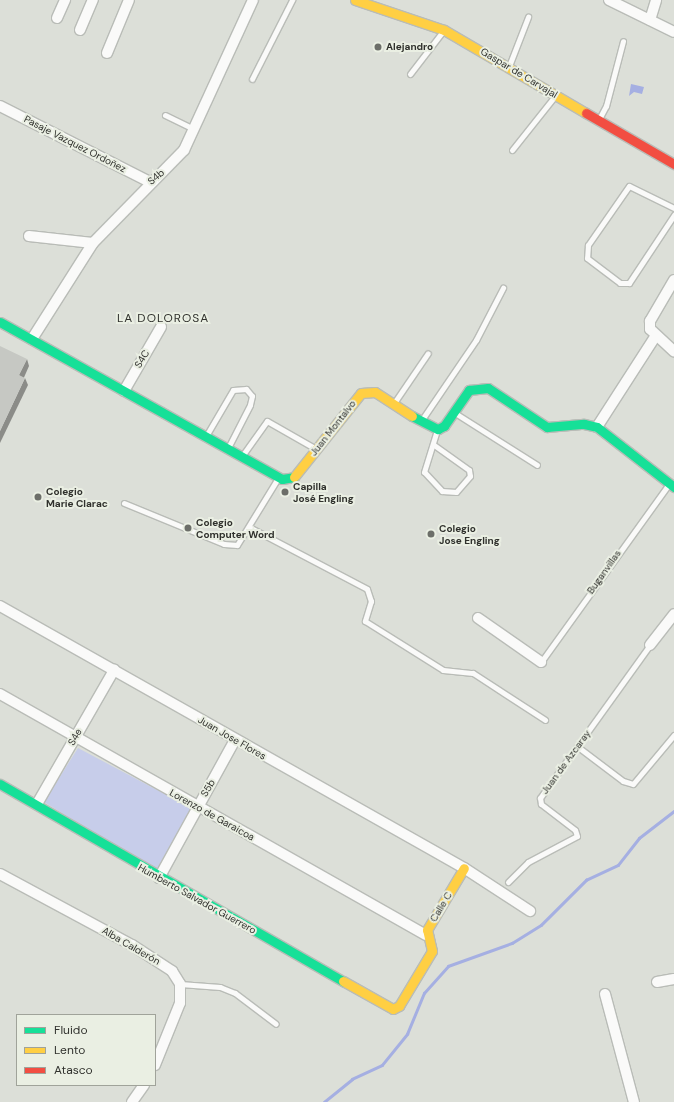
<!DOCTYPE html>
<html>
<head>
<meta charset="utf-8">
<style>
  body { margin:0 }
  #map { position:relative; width:674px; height:1102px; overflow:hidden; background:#dcdfd8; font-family:"DM Sans",sans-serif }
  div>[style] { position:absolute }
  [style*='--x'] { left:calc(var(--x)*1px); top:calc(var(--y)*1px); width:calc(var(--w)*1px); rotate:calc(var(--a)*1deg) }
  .green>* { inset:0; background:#c7cdea }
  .water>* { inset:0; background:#a5afe2 }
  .stream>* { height:2.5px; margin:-1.25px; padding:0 1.25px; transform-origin:1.25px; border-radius:1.25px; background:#a5afe2 }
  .roads { filter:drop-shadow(1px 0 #b9bcb7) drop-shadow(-1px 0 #b9bcb7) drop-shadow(0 1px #b9bcb7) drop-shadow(0 -1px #b9bcb7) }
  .lane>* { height:5px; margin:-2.5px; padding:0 2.5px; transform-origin:2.5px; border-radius:2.5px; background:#fafaf9 }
  .street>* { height:10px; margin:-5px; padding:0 5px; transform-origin:5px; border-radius:5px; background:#fafaf9 }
  .fast>* { height:9px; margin:-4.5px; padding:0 4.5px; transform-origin:4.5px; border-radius:4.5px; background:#16e098 }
  .slow>* { height:9px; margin:-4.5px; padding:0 4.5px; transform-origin:4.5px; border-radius:4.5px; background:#ffcf43 }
  .jam>* { height:9px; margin:-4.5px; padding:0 4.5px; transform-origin:4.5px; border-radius:4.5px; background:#f24e42 }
  .shaded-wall>* { inset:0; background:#8b8c88 }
  .building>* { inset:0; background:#c6c8c3 }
  .dots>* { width:11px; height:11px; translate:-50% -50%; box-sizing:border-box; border:2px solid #eaefe3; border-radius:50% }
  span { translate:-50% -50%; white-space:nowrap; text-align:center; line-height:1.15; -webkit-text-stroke:4px #eaefe3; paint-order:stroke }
  .poi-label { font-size:10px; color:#30312d; font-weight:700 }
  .left { translate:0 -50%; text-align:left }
  .street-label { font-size:10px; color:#30312d }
  .quarter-label { font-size:12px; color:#30312d; letter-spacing:1px }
  .legend { position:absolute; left:16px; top:1014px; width:140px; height:72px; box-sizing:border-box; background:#eaefe3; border:1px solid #a0a39a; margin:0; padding:5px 7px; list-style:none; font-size:12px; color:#30312d }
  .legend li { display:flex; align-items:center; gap:8px; height:20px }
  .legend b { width:20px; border:1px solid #a0a39a }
</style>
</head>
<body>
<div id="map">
  <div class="green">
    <i style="clip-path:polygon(78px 748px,191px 808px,157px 872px,44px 802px)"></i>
  </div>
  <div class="water">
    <i style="clip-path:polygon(631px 84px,644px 87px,642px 94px,634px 92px,629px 96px)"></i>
  </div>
  <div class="stream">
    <i style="--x:324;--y:1102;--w:36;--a:-39"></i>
    <i style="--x:352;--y:1079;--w:33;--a:-25"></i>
    <i style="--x:382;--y:1065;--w:40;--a:-51"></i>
    <i style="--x:407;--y:1034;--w:44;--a:-67.5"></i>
    <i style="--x:424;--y:993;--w:36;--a:-48"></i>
    <i style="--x:448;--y:966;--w:68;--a:-19.8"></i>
    <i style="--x:512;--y:943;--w:34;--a:-32"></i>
    <i style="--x:541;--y:925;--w:64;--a:-45"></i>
    <i style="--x:586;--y:880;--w:35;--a:-25"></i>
    <i style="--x:618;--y:865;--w:34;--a:-52"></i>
    <i style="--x:639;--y:838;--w:44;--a:-37.6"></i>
  </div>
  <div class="roads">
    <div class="lane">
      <i style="--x:509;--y:66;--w:53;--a:-68.8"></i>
      <i style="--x:410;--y:74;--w:54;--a:-52.5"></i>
      <i style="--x:252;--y:79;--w:89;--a:-63.1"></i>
      <i style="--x:165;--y:115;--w:32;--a:26"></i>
      <i style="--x:599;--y:119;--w:15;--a:-62"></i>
      <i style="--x:606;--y:106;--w:67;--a:-75.3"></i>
      <i style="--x:512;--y:150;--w:69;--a:-51.5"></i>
      <i style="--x:674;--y:208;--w:50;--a:-153.9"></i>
      <i style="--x:629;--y:186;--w:72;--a:124.8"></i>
      <i style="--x:588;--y:245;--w:13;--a:94"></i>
      <i style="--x:587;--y:258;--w:41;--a:37.1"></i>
      <i style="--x:620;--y:283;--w:9;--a:0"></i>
      <i style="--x:629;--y:283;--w:82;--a:-56.5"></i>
      <i style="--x:394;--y:403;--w:60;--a:-55.8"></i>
      <i style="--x:455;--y:413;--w:97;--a:32.4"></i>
      <i style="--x:421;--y:421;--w:98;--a:-55.8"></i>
      <i style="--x:476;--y:340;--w:59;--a:-62.6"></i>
      <i style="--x:206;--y:436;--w:53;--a:-59.6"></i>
      <i style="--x:233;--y:390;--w:13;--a:-4"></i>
      <i style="--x:246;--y:389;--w:9;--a:49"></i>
      <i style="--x:252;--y:396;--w:9;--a:103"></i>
      <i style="--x:250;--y:405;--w:48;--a:117.1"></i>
      <i style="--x:434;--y:445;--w:43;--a:35.5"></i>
      <i style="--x:469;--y:470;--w:6;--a:81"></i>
      <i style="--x:470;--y:476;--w:21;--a:131"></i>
      <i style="--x:456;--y:492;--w:14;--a:-176"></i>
      <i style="--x:442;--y:491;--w:26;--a:-133"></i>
      <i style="--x:424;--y:472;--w:44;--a:-72.8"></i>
      <i style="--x:242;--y:456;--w:43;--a:-54.5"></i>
      <i style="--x:267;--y:421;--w:56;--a:29.7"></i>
      <i style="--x:124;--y:503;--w:108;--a:22.3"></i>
      <i style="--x:224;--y:544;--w:13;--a:4"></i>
      <i style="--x:237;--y:545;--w:79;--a:-58.5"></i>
      <i style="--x:249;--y:527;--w:133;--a:27.7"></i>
      <i style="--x:367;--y:589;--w:13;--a:72"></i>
      <i style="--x:371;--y:601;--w:21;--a:107"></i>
      <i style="--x:365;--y:621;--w:92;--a:32.1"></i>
      <i style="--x:443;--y:670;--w:30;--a:6"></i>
      <i style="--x:473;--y:673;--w:86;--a:33.1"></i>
      <i style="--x:541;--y:662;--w:218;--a:-54.3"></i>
      <i style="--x:578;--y:747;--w:56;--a:37.1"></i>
      <i style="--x:623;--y:781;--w:10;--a:17"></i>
      <i style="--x:633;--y:784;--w:64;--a:-50.1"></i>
      <i style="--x:508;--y:882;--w:28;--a:-45"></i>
      <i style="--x:528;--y:862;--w:55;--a:-28"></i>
      <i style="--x:577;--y:836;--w:6;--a:-108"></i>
      <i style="--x:575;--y:830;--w:43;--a:-142.6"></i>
      <i style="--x:541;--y:804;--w:6;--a:-99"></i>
      <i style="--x:540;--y:798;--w:188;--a:-54.3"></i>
      <i style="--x:180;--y:984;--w:40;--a:4.3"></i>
      <i style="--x:220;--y:987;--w:16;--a:22"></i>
      <i style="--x:235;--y:993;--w:51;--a:37.1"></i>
    </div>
    <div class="street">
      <i style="--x:609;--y:0;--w:72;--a:26.2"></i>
      <i style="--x:57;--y:18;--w:20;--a:-66"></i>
      <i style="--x:650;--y:20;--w:21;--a:-73"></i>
      <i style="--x:80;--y:30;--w:33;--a:-67"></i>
      <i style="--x:107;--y:53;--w:57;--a:-67.5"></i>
      <i style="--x:0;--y:106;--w:168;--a:26.9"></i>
      <i style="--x:29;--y:236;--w:64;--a:6.2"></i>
      <i style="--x:674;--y:280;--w:48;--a:120.3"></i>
      <i style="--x:650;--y:321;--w:8;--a:90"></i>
      <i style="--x:650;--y:329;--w:33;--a:43"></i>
      <i style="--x:32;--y:339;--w:114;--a:-57.6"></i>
      <i style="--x:93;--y:243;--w:130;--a:-45.6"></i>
      <i style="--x:184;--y:150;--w:165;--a:-65.3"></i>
      <i style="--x:124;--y:391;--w:74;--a:-60"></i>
      <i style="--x:597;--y:427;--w:107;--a:-57.2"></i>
      <i style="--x:0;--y:606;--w:533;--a:29.45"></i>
      <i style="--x:464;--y:868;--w:79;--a:33.1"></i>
      <i style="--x:478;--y:618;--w:77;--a:34.9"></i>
      <i style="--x:650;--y:645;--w:39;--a:-52"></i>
      <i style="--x:0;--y:694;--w:489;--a:29.5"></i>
      <i style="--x:37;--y:804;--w:155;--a:-60.1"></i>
      <i style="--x:0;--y:874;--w:150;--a:28.3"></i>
      <i style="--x:132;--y:945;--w:48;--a:33"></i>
      <i style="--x:172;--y:971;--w:15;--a:58"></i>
      <i style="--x:180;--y:984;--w:19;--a:90"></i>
      <i style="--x:180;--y:1003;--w:67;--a:112"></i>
      <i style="--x:159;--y:878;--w:158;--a:-61.2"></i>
      <i style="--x:657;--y:982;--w:17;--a:-10"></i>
      <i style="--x:605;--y:994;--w:112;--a:75"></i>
      <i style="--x:132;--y:1102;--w:21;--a:-55"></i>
    </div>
    <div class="fast">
      <i style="--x:0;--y:322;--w:323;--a:29.1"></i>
      <i style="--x:282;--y:479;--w:12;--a:-9"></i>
      <i style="--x:412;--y:416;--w:29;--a:27"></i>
      <i style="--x:438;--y:429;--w:7;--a:-27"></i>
      <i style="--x:444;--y:426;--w:44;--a:-55.2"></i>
      <i style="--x:469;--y:390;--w:19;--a:-6"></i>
      <i style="--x:488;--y:388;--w:71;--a:33.5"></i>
      <i style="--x:547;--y:427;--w:37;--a:-5"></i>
      <i style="--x:584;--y:424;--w:13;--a:13"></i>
      <i style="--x:597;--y:427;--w:98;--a:37.9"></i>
      <i style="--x:0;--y:784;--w:396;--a:29.9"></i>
    </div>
    <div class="slow">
      <i style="--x:355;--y:0;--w:94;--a:18.6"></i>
      <i style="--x:444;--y:30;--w:164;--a:30.3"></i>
      <i style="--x:294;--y:477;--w:107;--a:-51.4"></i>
      <i style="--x:361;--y:393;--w:14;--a:-4"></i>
      <i style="--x:375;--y:392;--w:44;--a:33"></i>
      <i style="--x:343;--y:981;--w:57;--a:29.2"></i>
      <i style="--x:393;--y:1009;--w:7;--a:-27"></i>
      <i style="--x:399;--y:1006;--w:64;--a:-59"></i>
      <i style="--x:432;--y:951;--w:22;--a:-103"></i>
      <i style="--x:427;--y:930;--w:72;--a:-59.2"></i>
    </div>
    <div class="jam">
      <i style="--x:586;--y:113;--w:102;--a:30.1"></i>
    </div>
  </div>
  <div class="shaded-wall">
    <i style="clip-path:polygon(27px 359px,29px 366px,22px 382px,19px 375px)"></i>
    <i style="clip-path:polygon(25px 378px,28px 385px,0 443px,0 431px)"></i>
  </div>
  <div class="building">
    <i style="clip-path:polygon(0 346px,27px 359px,19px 375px,25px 378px,0 431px)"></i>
  </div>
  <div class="dots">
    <i style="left:378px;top:47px;background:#6c6e69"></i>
    <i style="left:285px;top:492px;background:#6c6e69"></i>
    <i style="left:38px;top:497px;background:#6c6e69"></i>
    <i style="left:188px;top:528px;background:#6c6e69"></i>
    <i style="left:431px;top:534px;background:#6c6e69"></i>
  </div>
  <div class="poi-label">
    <span class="left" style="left:386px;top:47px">Alejandro</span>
    <span class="left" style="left:293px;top:492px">Capilla<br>José Engling</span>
    <span class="left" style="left:46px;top:497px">Colegio<br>Marie Clarac</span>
    <span class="left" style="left:196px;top:528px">Colegio<br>Computer Word</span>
    <span class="left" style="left:439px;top:534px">Colegio<br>Jose Engling</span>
  </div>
  <div class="street-label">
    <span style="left:519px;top:73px;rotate:31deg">Gaspar de Carvajal</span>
    <span style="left:75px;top:144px;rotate:27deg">Pasaje Vazquez Ordoñez</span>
    <span style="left:156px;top:177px;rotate:-40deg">S4b</span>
    <span style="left:142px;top:359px;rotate:-59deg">S4C</span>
    <span style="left:333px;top:428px;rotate:-52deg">Juan Montalvo</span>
    <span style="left:604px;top:572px;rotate:-55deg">Buganvillas</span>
    <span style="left:75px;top:737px;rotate:-60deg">S4e</span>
    <span style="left:232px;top:738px;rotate:30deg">Juan Jose Flores</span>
    <span style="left:566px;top:762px;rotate:-54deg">Juan de Azcaray</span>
    <span style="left:208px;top:788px;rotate:-60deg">S5b</span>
    <span style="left:212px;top:815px;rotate:29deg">Lorenzo de Garaicoa</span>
    <span style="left:197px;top:899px;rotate:29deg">Humberto Salvador Guerrero</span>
    <span style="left:441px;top:907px;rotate:-59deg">Calle C</span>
    <span style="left:131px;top:946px;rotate:30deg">Alba Calderón</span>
  </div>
  <div class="quarter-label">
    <span style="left:163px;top:319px">LA DOLOROSA</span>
  </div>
  <ul class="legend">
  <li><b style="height:5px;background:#16e098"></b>Fluido</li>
  <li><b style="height:5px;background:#ffcf43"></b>Lento</li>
  <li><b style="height:5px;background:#f24e42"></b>Atasco</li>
  </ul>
</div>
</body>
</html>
